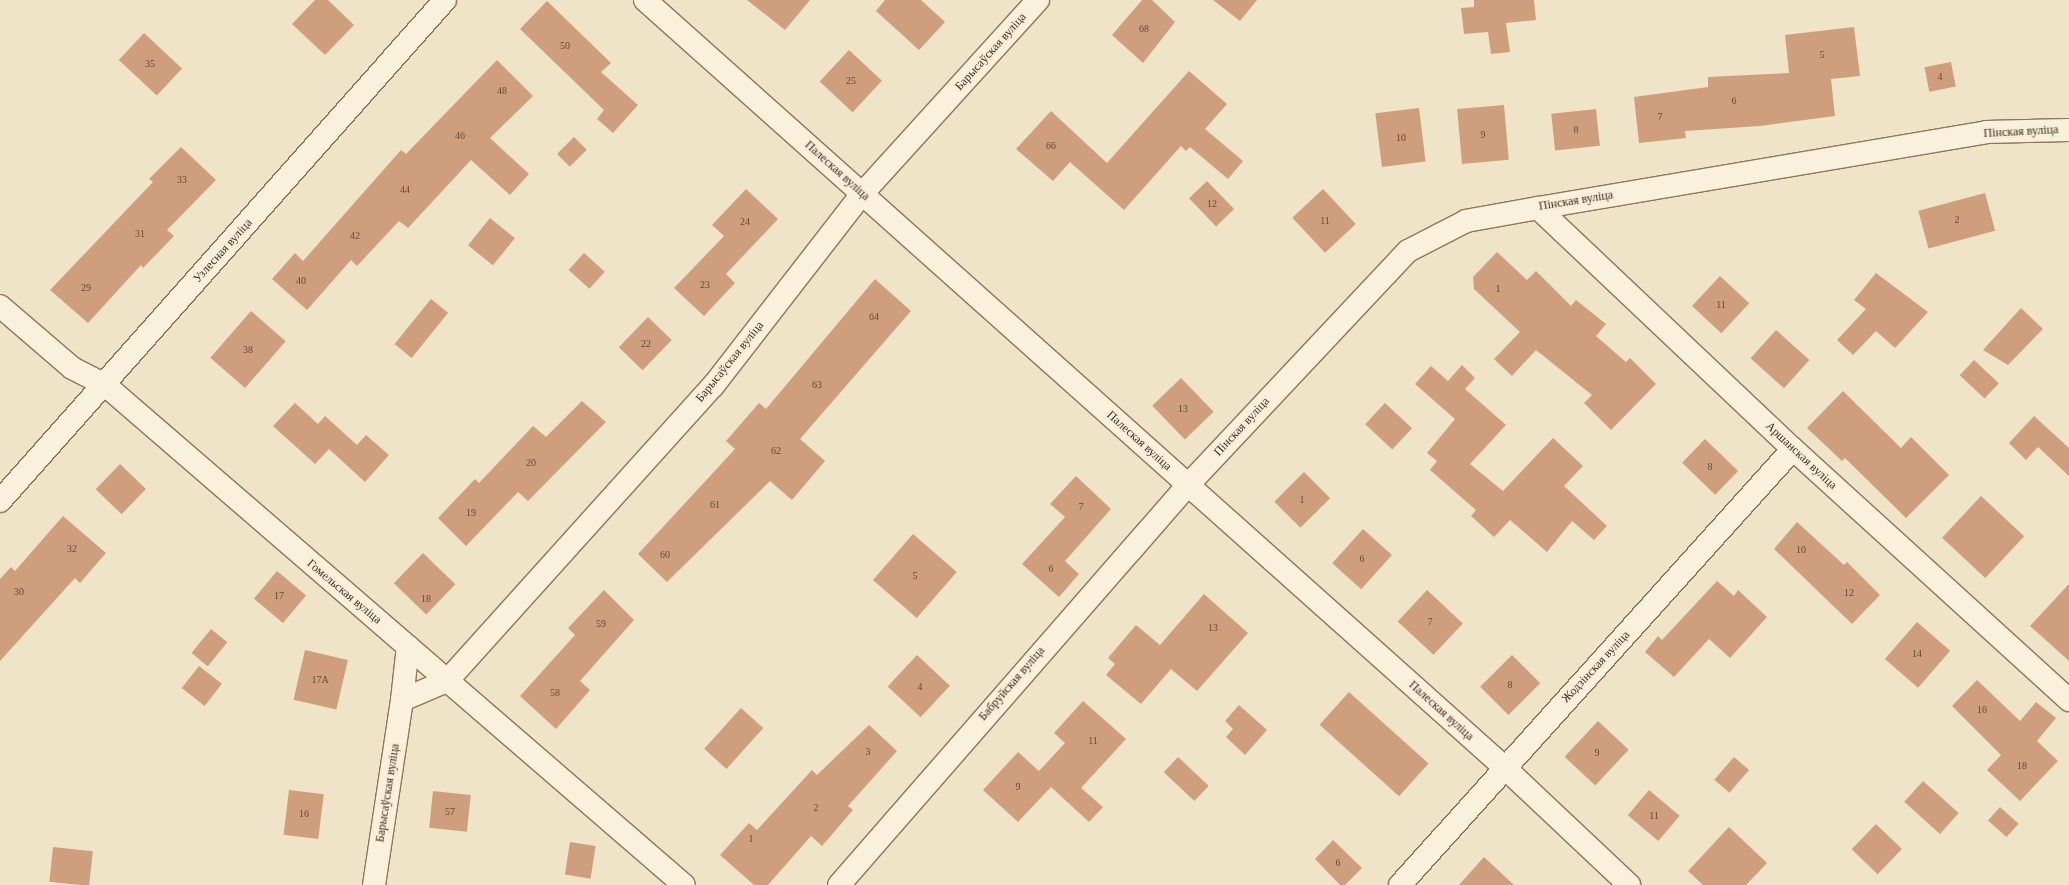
<!DOCTYPE html>
<html>
<head>
<meta charset="utf-8">
<style>
  body { margin:0 }
  #map { position:relative; width:2069px; height:885px; overflow:hidden; background:#f0e4c8; font-family:Georgia,serif }
  div>[style] { position:absolute }
  [style*='--x'] { left:calc(var(--x)*1px); top:calc(var(--y)*1px); width:calc(var(--w)*1px); rotate:calc(var(--a)*1deg) }
  .building>* { inset:0; background:#cf9f7d; transform-origin:0 0 }
  .roads { filter:drop-shadow(1px 0 #8d765c) drop-shadow(-1px 0 #8d765c) drop-shadow(0 1px #8d765c) drop-shadow(0 -1px #8d765c) }
  .minor>* { height:22px; margin:-11px; padding:0 11px; transform-origin:11px; border-radius:11px; background:#faf1dc }
  span { translate:-50% -50%; white-space:nowrap; text-align:center; line-height:1.15; -webkit-text-stroke:5px #f7eed8; paint-order:stroke }
  .number-label { font-size:10px; color:#624a37 }
  .number-label span { -webkit-text-stroke-width:0 }
  .street-label { font-size:12px; color:#3d2e20 }
</style>
</head>
<body>
<div id="map">
  <div class="building">
    <i style="clip-path:polygon(315px 0,328px 0,354px 25px,325px 55px,292px 24px)"></i>
    <i style="clip-path:polygon(747px 0,810px 0,785px 30px)"></i>
    <i style="clip-path:polygon(885px 0,921px 0,945px 22px,919px 50px,876px 11px)"></i>
    <i style="clip-path:polygon(1142px 0,1152px 0,1175px 22px,1143px 63px,1112px 35px)"></i>
    <i style="clip-path:polygon(1213px 0,1257px 0,1240px 21px)"></i>
    <i style="clip-path:polygon(1474px 0,1534px 0,1536px 20px,1506px 23px,1510px 52px,1491px 54px,1488px 32px,1464px 34px,1461px 8px,1474px 7px)"></i>
    <i style="clip-path:polygon(547px 1px,611px 63px,601px 72px,638px 105px,613px 133px,597px 119px,604px 110px,520px 29px)"></i>
    <i style="clip-path:polygon(1854px 27px,1860px 76px,1831px 79px,1835px 116px,1760px 126px,1685px 131px,1686px 138px,1639px 143px,1634px 97px,1708px 87px,1708px 77px,1789px 73px,1785px 35px)"></i>
    <i style="left:144px;top:33px;width:52px;height:37px;rotate:43deg"></i>
    <i style="left:849px;top:50px;width:45px;height:43px;rotate:43deg"></i>
    <i style="clip-path:polygon(497px 60px,533px 96px,490px 138px,529px 174px,510px 195px,471px 160px,408px 228px,399px 221px,357px 266px,351px 260px,307px 310px,272px 279px,295px 253px,303px 261px,401px 150px,406px 154px)"></i>
    <i style="left:1951px;top:62px;width:25px;height:27px;rotate:79deg"></i>
    <i style="clip-path:polygon(1189px 71px,1227px 104px,1205px 129px,1243px 161px,1228px 179px,1190px 147px,1186px 151px,1181px 146px,1124px 210px,1070px 162px,1053px 181px,1016px 149px,1051px 111px,1107px 163px)"></i>
    <i style="left:1504px;top:105px;width:55px;height:47px;rotate:85deg"></i>
    <i style="left:1419px;top:108px;width:54px;height:44px;rotate:83deg"></i>
    <i style="left:1596px;top:109px;width:37px;height:45px;rotate:84deg"></i>
    <i style="left:574px;top:137px;width:18px;height:24px;rotate:45deg"></i>
    <i style="clip-path:polygon(181px 147px,216px 180px,167px 230px,174px 236px,143px 268px,141px 265px,88px 323px,50px 290px,153px 182px,149px 179px)"></i>
    <i style="left:1207px;top:181px;width:39px;height:25px;rotate:46deg"></i>
    <i style="clip-path:polygon(746px 189px,778px 219px,726px 274px,735px 283px,704px 316px,674px 288px,724px 236px,712px 225px)"></i>
    <i style="left:1323px;top:189px;width:48px;height:42px;rotate:47deg"></i>
    <i style="left:1985px;top:193px;width:39px;height:69px;rotate:75deg"></i>
    <i style="left:490px;top:218px;width:32px;height:35px;rotate:39deg"></i>
    <i style="clip-path:polygon(1497px 252px,1527px 280px,1536px 271px,1571px 306px,1576px 300px,1606px 324px,1596px 336px,1626px 362px,1630px 358px,1656px 384px,1611px 430px,1584px 403px,1592px 395px,1536px 350px,1512px 376px,1494px 359px,1520px 332px,1474px 289px,1473px 277px)"></i>
    <i style="left:584px;top:253px;width:28px;height:23px;rotate:42deg"></i>
    <i style="clip-path:polygon(1876px 273px,1928px 312px,1895px 348px,1876px 331px,1853px 355px,1837px 340px,1866px 309px,1854px 300px)"></i>
    <i style="left:1720px;top:276px;width:40px;height:41px;rotate:43deg"></i>
    <i style="clip-path:polygon(875px 279px,911px 311px,800px 439px,825px 461px,792px 500px,770px 481px,667px 582px,638px 554px,735px 449px,726px 441px,759px 403px,766px 409px)"></i>
    <i style="left:431px;top:299px;width:22px;height:58px;rotate:39deg"></i>
    <i style="clip-path:polygon(2021px 308px,2043px 329px,2008px 365px,1983px 350px)"></i>
    <i style="left:251px;top:311px;width:46px;height:62px;rotate:41deg"></i>
    <i style="left:648px;top:317px;width:33px;height:42px;rotate:44deg"></i>
    <i style="left:1776px;top:330px;width:45px;height:38px;rotate:42deg"></i>
    <i style="left:1974px;top:360px;width:34px;height:21px;rotate:43deg"></i>
    <i style="clip-path:polygon(1462px 365px,1475px 378px,1465px 389px,1506px 425px,1470px 464px,1503px 491px,1553px 438px,1583px 466px,1564px 486px,1607px 526px,1594px 540px,1572px 521px,1547px 552px,1510px 520px,1494px 537px,1471px 516px,1476px 510px,1430px 470px,1437px 461px,1427px 453px,1455px 419px,1415px 384px,1431px 366px,1448px 381px)"></i>
    <i style="left:1181px;top:378px;width:47px;height:40px;rotate:46deg"></i>
    <i style="clip-path:polygon(1843px 391px,1901px 448px,1911px 437px,1949px 475px,1906px 518px,1845px 458px,1842px 461px,1807px 428px)"></i>
    <i style="clip-path:polygon(582px 401px,606px 422px,528px 501px,518px 492px,466px 546px,438px 518px,475px 479px,479px 483px,533px 426px,546px 437px)"></i>
    <i style="clip-path:polygon(295px 403px,318px 424px,325px 416px,357px 445px,366px 435px,389px 455px,365px 482px,329px 449px,315px 464px,273px 426px)"></i>
    <i style="left:1385px;top:403px;width:37px;height:29px;rotate:43deg"></i>
    <i style="clip-path:polygon(2034px 416px,2069px 448px,2069px 476px,2038px 447px,2026px 460px,2009px 443px)"></i>
    <i style="left:1705px;top:439px;width:46px;height:33px;rotate:44deg"></i>
    <i style="left:120px;top:464px;width:36px;height:35px;rotate:44deg"></i>
    <i style="left:1304px;top:472px;width:37px;height:42px;rotate:45deg"></i>
    <i style="clip-path:polygon(1076px 476px,1111px 509px,1065px 561px,1079px 574px,1059px 597px,1022px 564px,1065px 517px,1050px 504px)"></i>
    <i style="left:1981px;top:496px;width:59px;height:57px;rotate:43deg"></i>
    <i style="clip-path:polygon(63px 516px,106px 553px,80px 583px,75px 578px,0 661px,0 579px,11px 567px,15px 571px)"></i>
    <i style="clip-path:polygon(1797px 522px,1844px 565px,1847px 562px,1880px 595px,1852px 624px,1774px 549px)"></i>
    <i style="left:1363px;top:529px;width:39px;height:46px;rotate:42deg"></i>
    <i style="left:913px;top:534px;width:58px;height:61px;rotate:41deg"></i>
    <i style="left:423px;top:553px;width:45px;height:42px;rotate:44deg"></i>
    <i style="left:277px;top:571px;width:38px;height:36px;rotate:40deg"></i>
    <i style="clip-path:polygon(1717px 581px,1734px 596px,1738px 590px,1767px 617px,1730px 658px,1709px 639px,1674px 677px,1645px 652px,1658px 636px,1662px 640px)"></i>
    <i style="clip-path:polygon(2069px 584px,2069px 661px,2030px 626px)"></i>
    <i style="clip-path:polygon(604px 590px,634px 620px,580px 681px,590px 690px,556px 729px,520px 696px,575px 635px,568px 628px)"></i>
    <i style="left:1427px;top:590px;width:49px;height:43px;rotate:43deg"></i>
    <i style="clip-path:polygon(1204px 594px,1248px 633px,1197px 691px,1171px 669px,1141px 704px,1106px 675px,1115px 664px,1108px 658px,1136px 625px,1160px 645px)"></i>
    <i style="left:1917px;top:622px;width:44px;height:49px;rotate:41deg"></i>
    <i style="left:211px;top:629px;width:21px;height:31px;rotate:39deg"></i>
    <i style="left:305px;top:650px;width:44px;height:51px;rotate:13deg"></i>
    <i style="left:917px;top:655px;width:45px;height:43px;rotate:43deg"></i>
    <i style="left:1512px;top:655px;width:40px;height:45px;rotate:45deg"></i>
    <i style="left:199px;top:666px;width:29px;height:28px;rotate:38deg"></i>
    <i style="clip-path:polygon(1977px 680px,2020px 721px,2036px 702px,2056px 718px,2037px 741px,2058px 761px,2020px 801px,1987px 770px,2001px 755px,1952px 706px)"></i>
    <i style="left:1349px;top:692px;width:107px;height:44px;rotate:42deg"></i>
    <i style="clip-path:polygon(1083px 701px,1126px 739px,1081px 788px,1103px 807px,1089px 822px,1051px 787px,1018px 822px,983px 790px,1018px 752px,1039px 771px,1065px 743px,1054px 733px)"></i>
    <i style="clip-path:polygon(1239px 705px,1267px 730px,1245px 755px,1226px 737px,1233px 729px,1225px 721px)"></i>
    <i style="left:741px;top:708px;width:30px;height:55px;rotate:42deg"></i>
    <i style="left:1598px;top:721px;width:42px;height:49px;rotate:43deg"></i>
    <i style="clip-path:polygon(869px 725px,897px 751px,848px 806px,853px 810px,822px 846px,811px 836px,768px 885px,754px 885px,720px 855px,749px 823px,757px 830px,812px 770px,817px 775px)"></i>
    <i style="left:1178px;top:757px;width:42px;height:21px;rotate:43deg"></i>
    <i style="left:1734px;top:757px;width:20px;height:30px;rotate:41deg"></i>
    <i style="left:1923px;top:781px;width:48px;height:28px;rotate:42deg"></i>
    <i style="left:289px;top:790px;width:35px;height:45px;rotate:7deg"></i>
    <i style="left:1649px;top:790px;width:40px;height:33px;rotate:40deg"></i>
    <i style="left:433px;top:791px;width:38px;height:37px;rotate:6deg"></i>
    <i style="left:2000px;top:807px;width:25px;height:18px;rotate:42deg"></i>
    <i style="left:1876px;top:824px;width:36px;height:35px;rotate:44deg"></i>
    <i style="clip-path:polygon(1729px 827px,1767px 863px,1746px 885px,1703px 885px,1688px 871px)"></i>
    <i style="clip-path:polygon(1333px 840px,1362px 868px,1345px 885px,1340px 885px,1315px 859px)"></i>
    <i style="left:570px;top:842px;width:26px;height:33px;rotate:9deg"></i>
    <i style="left:53px;top:847px;width:40px;height:35px;rotate:6deg"></i>
    <i style="clip-path:polygon(1484px 857px,1514px 885px,1459px 885px)"></i>
  </div>
  <div class="roads">
    <div class="minor">
      <i style="--x:645;--y:0;--w:1152;--a:41.76"></i>
      <i style="--x:1504;--y:767;--w:172;--a:43.3"></i>
      <i style="--x:1538;--y:208;--w:351;--a:43.4"></i>
      <i style="--x:1793;--y:449;--w:373;--a:42.3"></i>
      <i style="--x:0;--y:306;--w:95;--a:40.7"></i>
      <i style="--x:72;--y:368;--w:36;--a:27"></i>
      <i style="--x:104;--y:384;--w:766;--a:40.82"></i>
      <i style="--x:0;--y:501;--w:670;--a:-48.39"></i>
      <i style="--x:402;--y:700;--w:54;--a:-83.7"></i>
      <i style="--x:374;--y:885;--w:187;--a:-81.4"></i>
      <i style="--x:402;--y:700;--w:49;--a:-22.9"></i>
      <i style="--x:447;--y:681;--w:397;--a:-48"></i>
      <i style="--x:713;--y:386;--w:243;--a:-52.2"></i>
      <i style="--x:862;--y:194;--w:262;--a:-47.8"></i>
      <i style="--x:839;--y:885;--w:531;--a:-48.9"></i>
      <i style="--x:1188;--y:485;--w:321;--a:-46.8"></i>
      <i style="--x:1408;--y:251;--w:65;--a:-27.3"></i>
      <i style="--x:1466;--y:221;--w:73;--a:-10.2"></i>
      <i style="--x:1538;--y:208;--w:454;--a:-9.6"></i>
      <i style="--x:1986;--y:132;--w:83;--a:-1.4"></i>
      <i style="--x:1400;--y:885;--w:587;--a:-47.97"></i>
    </div>
  </div>
  <div class="number-label">
    <span style="left:1144px;top:29px">68</span>
    <span style="left:565px;top:46px">50</span>
    <span style="left:1822px;top:55px">5</span>
    <span style="left:150px;top:64px">35</span>
    <span style="left:1940px;top:77px">4</span>
    <span style="left:851px;top:81px">25</span>
    <span style="left:502px;top:91px">48</span>
    <span style="left:1734px;top:101px">6</span>
    <span style="left:1660px;top:117px">7</span>
    <span style="left:1576px;top:130px">8</span>
    <span style="left:1483px;top:135px">9</span>
    <span style="left:460px;top:136px">46</span>
    <span style="left:1401px;top:138px">10</span>
    <span style="left:1051px;top:146px">66</span>
    <span style="left:182px;top:180px">33</span>
    <span style="left:405px;top:190px">44</span>
    <span style="left:1212px;top:204px">12</span>
    <span style="left:1957px;top:220px">2</span>
    <span style="left:1325px;top:221px">11</span>
    <span style="left:745px;top:222px">24</span>
    <span style="left:140px;top:234px">31</span>
    <span style="left:355px;top:236px">42</span>
    <span style="left:301px;top:281px">40</span>
    <span style="left:705px;top:285px">23</span>
    <span style="left:86px;top:288px">29</span>
    <span style="left:1498px;top:289px">1</span>
    <span style="left:1721px;top:305px">11</span>
    <span style="left:874px;top:317px">64</span>
    <span style="left:646px;top:344px">22</span>
    <span style="left:248px;top:350px">38</span>
    <span style="left:817px;top:385px">63</span>
    <span style="left:1183px;top:409px">13</span>
    <span style="left:776px;top:451px">62</span>
    <span style="left:531px;top:463px">20</span>
    <span style="left:1710px;top:467px">8</span>
    <span style="left:1302px;top:500px">1</span>
    <span style="left:715px;top:505px">61</span>
    <span style="left:1081px;top:507px">7</span>
    <span style="left:471px;top:513px">19</span>
    <span style="left:72px;top:549px">32</span>
    <span style="left:1801px;top:550px">10</span>
    <span style="left:665px;top:555px">60</span>
    <span style="left:1362px;top:559px">6</span>
    <span style="left:1051px;top:569px">6</span>
    <span style="left:915px;top:576px">5</span>
    <span style="left:19px;top:592px">30</span>
    <span style="left:1849px;top:593px">12</span>
    <span style="left:279px;top:596px">17</span>
    <span style="left:426px;top:599px">18</span>
    <span style="left:1430px;top:622px">7</span>
    <span style="left:601px;top:624px">59</span>
    <span style="left:1213px;top:628px">13</span>
    <span style="left:1917px;top:654px">14</span>
    <span style="left:320px;top:680px">17А</span>
    <span style="left:1510px;top:685px">8</span>
    <span style="left:920px;top:687px">4</span>
    <span style="left:555px;top:693px">58</span>
    <span style="left:1982px;top:710px">16</span>
    <span style="left:1093px;top:741px">11</span>
    <span style="left:868px;top:752px">3</span>
    <span style="left:1597px;top:753px">9</span>
    <span style="left:2022px;top:766px">18</span>
    <span style="left:1018px;top:787px">9</span>
    <span style="left:816px;top:808px">2</span>
    <span style="left:450px;top:812px">57</span>
    <span style="left:304px;top:814px">16</span>
    <span style="left:1654px;top:816px">11</span>
    <span style="left:751px;top:839px">1</span>
    <span style="left:1338px;top:863px">6</span>
  </div>
  <div class="street-label">
    <span style="left:991px;top:52px;rotate:-48deg">Барысаўская вуліца</span>
    <span style="left:2021px;top:132px;rotate:-3deg">Пінская вуліца</span>
    <span style="left:837px;top:171px;rotate:42deg">Палеская вуліца</span>
    <span style="left:1576px;top:201px;rotate:-9deg">Пінская вуліца</span>
    <span style="left:223px;top:251px;rotate:-48deg">Узлесная вуліца</span>
    <span style="left:730px;top:362px;rotate:-51deg">Барысаўская вуліца</span>
    <span style="left:1242px;top:427px;rotate:-47deg">Пінская вуліца</span>
    <span style="left:1139px;top:441px;rotate:42deg">Палеская вуліца</span>
    <span style="left:1801px;top:456px;rotate:43deg">Аршанская вуліца</span>
    <span style="left:344px;top:592px;rotate:40deg">Гомельская вуліца</span>
    <span style="left:1596px;top:667px;rotate:-47deg">Жодзінская вуліца</span>
    <span style="left:1012px;top:684px;rotate:-49deg">Бабруйская вуліца</span>
    <span style="left:1441px;top:711px;rotate:42deg">Палеская вуліца</span>
    <span style="left:388px;top:793px;rotate:-81deg">Барысаўская вуліца</span>
  </div>
</div>
</body>
</html>
